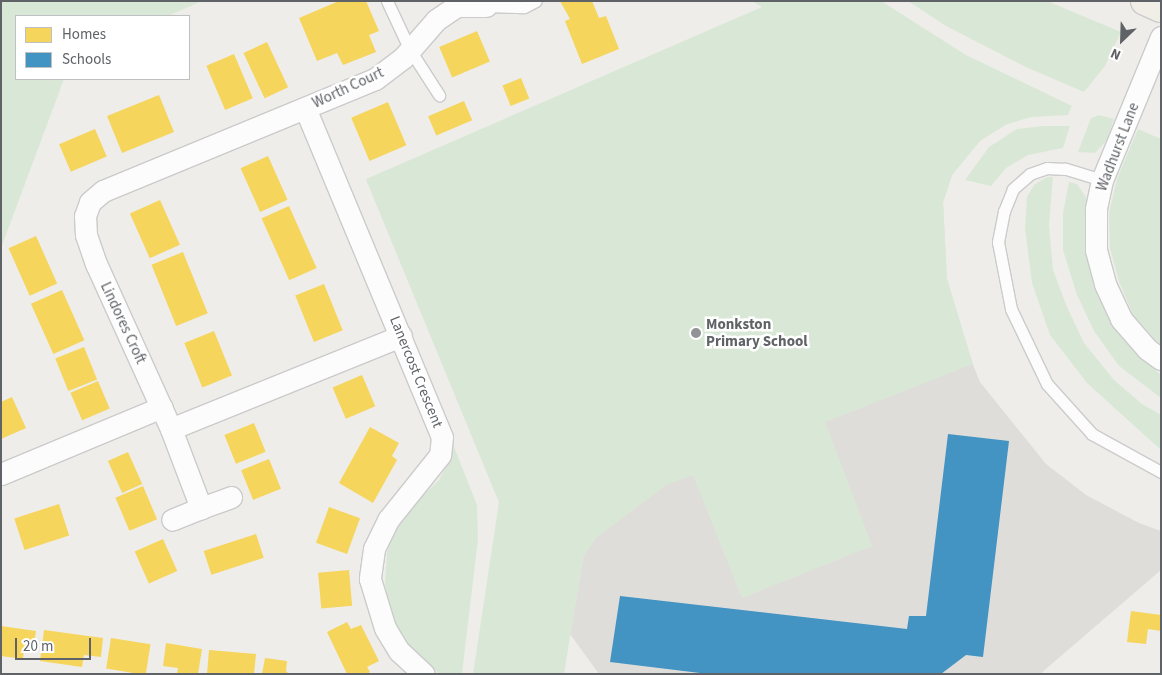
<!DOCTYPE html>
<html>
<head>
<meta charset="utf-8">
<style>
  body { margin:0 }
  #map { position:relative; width:1162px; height:675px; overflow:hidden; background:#eeede9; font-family:"Source Sans 3",sans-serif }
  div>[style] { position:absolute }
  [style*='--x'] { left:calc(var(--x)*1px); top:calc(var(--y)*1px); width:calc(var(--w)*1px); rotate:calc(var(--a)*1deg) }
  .education>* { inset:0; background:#dfddd9 }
  .green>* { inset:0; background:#d9e8d6 }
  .homes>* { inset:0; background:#f6d55c; transform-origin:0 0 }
  .schools>* { inset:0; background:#4393c3 }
  .roads { filter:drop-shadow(1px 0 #cbcbcb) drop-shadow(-1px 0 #cbcbcb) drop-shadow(0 1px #cbcbcb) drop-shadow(0 -1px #cbcbcb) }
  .service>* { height:11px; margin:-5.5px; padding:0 5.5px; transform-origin:5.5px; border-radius:5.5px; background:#fcfcfc }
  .minor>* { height:21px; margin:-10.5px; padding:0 10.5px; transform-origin:10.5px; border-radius:10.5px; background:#fcfcfc }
  .trunk>* { height:28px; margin:-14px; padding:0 14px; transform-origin:14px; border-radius:14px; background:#f0eee7 }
  .dots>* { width:14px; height:14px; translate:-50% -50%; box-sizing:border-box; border:2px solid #fff; border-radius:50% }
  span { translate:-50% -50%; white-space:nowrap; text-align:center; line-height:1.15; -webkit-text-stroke:5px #fff; paint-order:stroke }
  .street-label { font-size:15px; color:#5f6266 }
  .poi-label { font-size:15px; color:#5f6266; font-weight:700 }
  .left { translate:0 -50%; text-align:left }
  .frame { position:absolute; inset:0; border:2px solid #5f6266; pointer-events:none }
  .legend { position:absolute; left:15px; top:15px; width:175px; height:65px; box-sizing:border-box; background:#fff; border:1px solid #bfc0c2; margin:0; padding:6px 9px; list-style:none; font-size:15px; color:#5f6266 }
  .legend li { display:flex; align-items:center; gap:10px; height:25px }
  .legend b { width:25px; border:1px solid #bfc0c2 }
  .north { position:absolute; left:1097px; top:15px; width:50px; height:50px; -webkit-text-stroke:4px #fff; paint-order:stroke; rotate:204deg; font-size:14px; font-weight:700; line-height:20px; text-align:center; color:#5f6266 }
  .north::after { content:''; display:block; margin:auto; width:18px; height:22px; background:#5f6266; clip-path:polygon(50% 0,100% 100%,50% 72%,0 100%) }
  .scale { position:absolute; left:15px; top:638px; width:76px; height:22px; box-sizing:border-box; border:2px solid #5f6266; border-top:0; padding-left:6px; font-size:15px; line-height:18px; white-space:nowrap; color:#5f6266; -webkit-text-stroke:4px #fff; paint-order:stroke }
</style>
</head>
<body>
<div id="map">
  <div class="education">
    <i style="clip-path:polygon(1005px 125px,981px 140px,963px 159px,952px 175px,943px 202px,947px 279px,968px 352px,980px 382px,1046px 464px,1086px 495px,1139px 523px,1161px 531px,1161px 570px,1040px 674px,599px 674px,570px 634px,583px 558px,495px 543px,499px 502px,366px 179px)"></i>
  </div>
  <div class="green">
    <i style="clip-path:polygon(1px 1px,202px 1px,168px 16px,16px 16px,16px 79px,64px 79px,1px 248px)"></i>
    <i style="clip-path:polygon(752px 1px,881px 1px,966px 55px,1072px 106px,1068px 115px,1031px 117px,1005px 125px,981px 140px,952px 175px,943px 202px,947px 279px,973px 364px,825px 422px,872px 546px,742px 598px,693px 475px,666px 485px,597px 537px,583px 557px,564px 674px,473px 674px,499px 502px,366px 179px,762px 7px)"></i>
    <i style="clip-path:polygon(908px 1px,1047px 1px,1121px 32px,1105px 66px,1084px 92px,1026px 67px,946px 26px)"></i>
    <i style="clip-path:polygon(1099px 115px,1114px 119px,1107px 140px,1095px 153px,1078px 152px,1091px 118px)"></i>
    <i style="clip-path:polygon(1043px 126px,1070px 126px,1063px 148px,1028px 155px,1006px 168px,991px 186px,965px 180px,989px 147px,1017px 129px)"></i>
    <i style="clip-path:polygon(1138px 129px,1161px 139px,1161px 346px,1133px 315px,1119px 281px,1110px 248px,1109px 213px,1117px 179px)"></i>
    <i style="clip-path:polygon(1047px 177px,1053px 177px,1049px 225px,1053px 270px,1067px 307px,1084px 343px,1114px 380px,1142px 404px,1161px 415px,1161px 450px,1087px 383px,1050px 335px,1032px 283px,1025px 228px,1027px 197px,1034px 185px)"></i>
    <i style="clip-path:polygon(1069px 182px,1077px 184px,1086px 197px,1085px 243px,1094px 277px,1110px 317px,1130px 347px,1161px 375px,1161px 398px,1119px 366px,1094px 331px,1077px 295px,1063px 250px,1063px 213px)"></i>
    <i style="clip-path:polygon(451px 439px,477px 505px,478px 539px,462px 674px,440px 674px,416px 656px,389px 612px,385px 583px,387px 553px,397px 520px,439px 480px,450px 459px)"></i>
  </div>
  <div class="homes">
    <i style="clip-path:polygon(339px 1px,366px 1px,379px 31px,369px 35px,376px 52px,343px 65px,337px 53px,317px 61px,299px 18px)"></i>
    <i style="clip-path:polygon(560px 1px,592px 1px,599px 18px,606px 16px,619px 49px,582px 64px,565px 21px,570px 19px)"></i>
    <i style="left:477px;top:31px;width:33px;height:41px;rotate:67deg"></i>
    <i style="left:267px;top:42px;width:50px;height:26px;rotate:65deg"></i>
    <i style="left:234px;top:54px;width:48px;height:30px;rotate:67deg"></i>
    <i style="left:521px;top:78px;width:22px;height:20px;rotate:68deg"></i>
    <i style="left:159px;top:95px;width:40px;height:56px;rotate:68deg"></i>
    <i style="left:464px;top:101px;width:21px;height:39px;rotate:67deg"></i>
    <i style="left:388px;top:102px;width:47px;height:40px;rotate:67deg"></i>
    <i style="left:95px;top:129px;width:30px;height:39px;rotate:67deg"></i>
    <i style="left:268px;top:156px;width:48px;height:30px;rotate:66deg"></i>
    <i style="left:160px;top:200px;width:49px;height:33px;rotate:66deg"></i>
    <i style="left:289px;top:206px;width:68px;height:30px;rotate:66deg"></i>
    <i style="left:36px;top:236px;width:52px;height:30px;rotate:66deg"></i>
    <i style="left:183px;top:252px;width:66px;height:34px;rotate:68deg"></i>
    <i style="left:324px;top:284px;width:50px;height:31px;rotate:68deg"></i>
    <i style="left:62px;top:290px;width:55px;height:34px;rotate:66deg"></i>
    <i style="left:214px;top:331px;width:48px;height:32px;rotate:68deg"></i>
    <i style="left:84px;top:347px;width:35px;height:31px;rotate:68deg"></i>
    <i style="left:362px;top:375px;width:34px;height:32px;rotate:67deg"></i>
    <i style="left:98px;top:381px;width:30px;height:30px;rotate:67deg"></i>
    <i style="clip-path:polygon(12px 397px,26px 428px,1px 439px,1px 402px)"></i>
    <i style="left:254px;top:423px;width:31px;height:32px;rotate:68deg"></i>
    <i style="clip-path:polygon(370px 427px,399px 443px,392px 456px,397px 460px,373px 503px,339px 483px)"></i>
    <i style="left:128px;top:452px;width:35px;height:22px;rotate:66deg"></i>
    <i style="left:269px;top:459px;width:32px;height:30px;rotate:68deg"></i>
    <i style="left:143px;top:486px;width:36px;height:30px;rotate:67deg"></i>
    <i style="left:59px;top:504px;width:33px;height:47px;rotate:72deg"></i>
    <i style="left:329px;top:507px;width:33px;height:38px;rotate:20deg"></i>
    <i style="left:256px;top:534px;width:25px;height:55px;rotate:72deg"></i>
    <i style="left:163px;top:539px;width:35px;height:31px;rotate:66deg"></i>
    <i style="left:349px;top:570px;width:36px;height:31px;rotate:85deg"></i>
    <i style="clip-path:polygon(1131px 611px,1161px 615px,1161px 631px,1148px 629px,1146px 644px,1127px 642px)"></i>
    <i style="clip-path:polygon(347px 622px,351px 629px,361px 625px,379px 661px,367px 667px,370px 672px,367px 674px,347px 674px,327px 632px)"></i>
    <i style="clip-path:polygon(1px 626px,36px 631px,33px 651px,24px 649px,23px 659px,1px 656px)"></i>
    <i style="clip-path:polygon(44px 630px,103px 638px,101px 657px,84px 655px,82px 667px,40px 661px)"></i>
    <i style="left:111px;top:638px;width:40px;height:31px;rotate:9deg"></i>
    <i style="clip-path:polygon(166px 643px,202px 649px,198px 674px,177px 674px,178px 668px,163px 666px)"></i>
    <i style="clip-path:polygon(209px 650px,256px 654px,254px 674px,207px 674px)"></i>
    <i style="clip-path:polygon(265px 658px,287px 661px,286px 671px,289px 674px,262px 674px)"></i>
  </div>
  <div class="schools">
    <i style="clip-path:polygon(948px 434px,1009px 441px,983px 657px,966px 655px,941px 674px,708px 674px,610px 662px,620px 596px,907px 629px,909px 616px,926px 616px)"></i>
  </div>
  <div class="roads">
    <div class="service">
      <i style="--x:387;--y:1;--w:54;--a:64.9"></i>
      <i style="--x:410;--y:50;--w:54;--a:57.2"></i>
      <i style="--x:486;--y:6;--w:38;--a:2"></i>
      <i style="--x:524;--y:7;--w:13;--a:-27"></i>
      <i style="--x:1102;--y:180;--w:39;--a:-163"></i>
      <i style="--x:1065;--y:169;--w:18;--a:-177"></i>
      <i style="--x:1047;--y:168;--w:18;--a:161"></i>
      <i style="--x:1030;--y:174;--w:23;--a:139"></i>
      <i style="--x:1013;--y:189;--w:24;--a:112"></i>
      <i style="--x:1004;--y:211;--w:32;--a:101"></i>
      <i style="--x:998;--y:242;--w:68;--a:79"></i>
      <i style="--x:1011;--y:309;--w:83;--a:64.4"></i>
      <i style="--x:1047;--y:384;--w:67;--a:48"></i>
      <i style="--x:1092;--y:434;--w:79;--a:28.8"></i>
    </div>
    <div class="minor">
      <i style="--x:1161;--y:37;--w:155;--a:112.4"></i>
      <i style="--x:1102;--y:180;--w:30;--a:102"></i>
      <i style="--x:1096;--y:209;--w:41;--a:90"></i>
      <i style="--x:1096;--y:250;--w:35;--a:75"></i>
      <i style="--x:1105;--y:284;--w:38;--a:65"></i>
      <i style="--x:1121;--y:319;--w:40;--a:49"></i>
      <i style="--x:1147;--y:349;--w:17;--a:36"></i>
      <i style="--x:305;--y:108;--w:356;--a:67.4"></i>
      <i style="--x:442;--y:437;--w:18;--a:96"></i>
      <i style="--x:440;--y:455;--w:83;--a:128.7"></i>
      <i style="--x:388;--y:520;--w:32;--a:116"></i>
      <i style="--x:374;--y:549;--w:30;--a:98"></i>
      <i style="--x:370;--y:579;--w:51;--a:73"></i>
      <i style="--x:385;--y:628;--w:27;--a:59"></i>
      <i style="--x:399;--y:651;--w:34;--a:43"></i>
      <i style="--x:401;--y:336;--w:248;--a:158"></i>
      <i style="--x:171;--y:429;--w:181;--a:-114.4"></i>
      <i style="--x:96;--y:264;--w:31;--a:-109"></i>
      <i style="--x:86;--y:235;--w:19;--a:-93"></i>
      <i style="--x:85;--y:216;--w:15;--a:-70"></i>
      <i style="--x:90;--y:202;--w:17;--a:-40"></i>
      <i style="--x:103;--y:191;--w:294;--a:-22.4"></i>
      <i style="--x:375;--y:79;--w:35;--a:-37"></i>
      <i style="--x:403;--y:58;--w:50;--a:-49"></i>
      <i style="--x:436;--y:20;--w:25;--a:-34"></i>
      <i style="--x:457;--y:6;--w:29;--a:0"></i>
      <i style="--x:171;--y:429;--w:85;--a:69.2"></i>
      <i style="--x:201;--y:508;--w:31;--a:158"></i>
      <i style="--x:1;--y:474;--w:174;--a:-22.6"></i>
      <i style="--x:201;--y:508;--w:32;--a:-20"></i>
    </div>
    <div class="trunk">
      <i style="--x:1145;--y:1;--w:17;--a:24"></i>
    </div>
  </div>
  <div class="dots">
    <i style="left:696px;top:333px;background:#919394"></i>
  </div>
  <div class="street-label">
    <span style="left:348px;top:88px;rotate:-25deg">Worth Court</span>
    <span style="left:1118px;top:147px;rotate:-69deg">Wadhurst Lane</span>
    <span style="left:123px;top:323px;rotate:65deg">Lindores Croft</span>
    <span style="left:416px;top:372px;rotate:68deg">Lanercost Crescent</span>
  </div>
  <div class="poi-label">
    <span class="left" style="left:706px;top:333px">Monkston<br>Primary School</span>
  </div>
  <div class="frame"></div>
  <ul class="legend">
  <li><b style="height:14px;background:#f6d55c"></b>Homes</li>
  <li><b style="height:14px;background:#4393c3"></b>Schools</li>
  </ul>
  <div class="north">N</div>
  <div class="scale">20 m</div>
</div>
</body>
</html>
